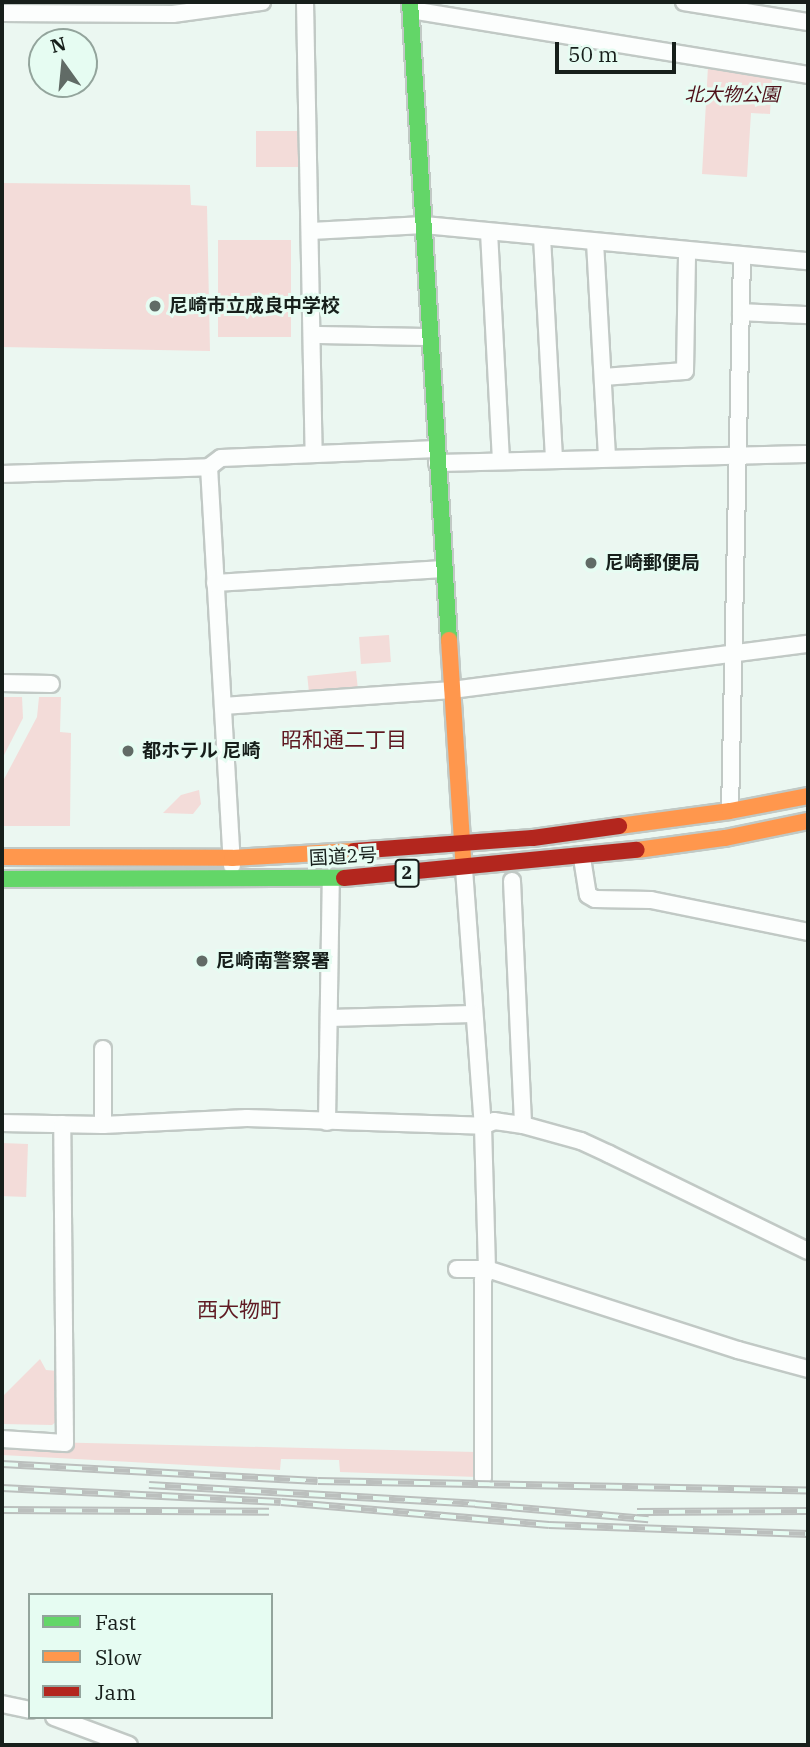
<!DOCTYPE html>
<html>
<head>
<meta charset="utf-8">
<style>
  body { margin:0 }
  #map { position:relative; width:810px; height:1747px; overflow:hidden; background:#ebf7f1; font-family:"IBM Plex Serif","Noto Sans JP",serif }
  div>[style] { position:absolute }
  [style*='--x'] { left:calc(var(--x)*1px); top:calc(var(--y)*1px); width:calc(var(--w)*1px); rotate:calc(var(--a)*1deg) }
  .green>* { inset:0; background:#f3dcd9; transform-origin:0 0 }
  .roads { filter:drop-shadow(2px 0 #c1c9c5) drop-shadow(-2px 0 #c1c9c5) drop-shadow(0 2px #c1c9c5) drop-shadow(0 -2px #c1c9c5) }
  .street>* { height:16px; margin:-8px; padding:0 8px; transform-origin:8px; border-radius:8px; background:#fcfefd }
  .fast>* { height:16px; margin:-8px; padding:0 8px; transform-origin:8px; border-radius:8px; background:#63d668 }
  .slow>* { height:16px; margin:-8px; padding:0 8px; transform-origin:8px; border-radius:8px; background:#ff974d }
  .jam>* { height:16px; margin:-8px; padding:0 8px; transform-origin:8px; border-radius:8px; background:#b3261e }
  .rail>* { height:8px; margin-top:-4px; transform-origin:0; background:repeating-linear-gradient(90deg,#e6fcf2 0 16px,#bbbfbd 0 32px); box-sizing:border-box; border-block:2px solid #bbbfbd }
  .dots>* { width:19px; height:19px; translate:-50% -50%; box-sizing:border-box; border:4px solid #e6fcf2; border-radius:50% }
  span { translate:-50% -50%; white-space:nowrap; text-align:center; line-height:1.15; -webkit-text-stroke:6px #e6fcf2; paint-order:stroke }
  .shield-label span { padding:2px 5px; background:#e6fcf2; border:2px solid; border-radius:5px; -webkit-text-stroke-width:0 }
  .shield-label { font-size:18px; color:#171f1b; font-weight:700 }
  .park-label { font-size:19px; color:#4f111a; font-style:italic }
  .poi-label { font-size:19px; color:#171f1b; font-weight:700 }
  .left { translate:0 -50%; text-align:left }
  .street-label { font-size:19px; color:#171f1b }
  .neighbourhood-label { font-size:21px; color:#5f1922 }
  .frame { position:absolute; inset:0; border:4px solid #171f1b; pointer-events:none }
  .legend { position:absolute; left:28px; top:1593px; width:245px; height:126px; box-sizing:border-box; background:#e6fcf2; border:2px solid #93a49c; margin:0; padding:9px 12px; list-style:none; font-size:21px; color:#171f1b }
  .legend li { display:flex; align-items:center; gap:14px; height:35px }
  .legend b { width:35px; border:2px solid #93a49c }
  .north { position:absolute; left:28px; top:28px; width:70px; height:70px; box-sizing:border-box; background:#e6fcf2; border:2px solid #93a49c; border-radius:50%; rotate:345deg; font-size:19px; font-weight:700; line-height:28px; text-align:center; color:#171f1b }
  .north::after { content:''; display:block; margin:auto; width:24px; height:32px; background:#616b66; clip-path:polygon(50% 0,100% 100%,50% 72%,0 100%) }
  .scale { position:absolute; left:555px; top:42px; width:121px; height:32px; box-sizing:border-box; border:4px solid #171f1b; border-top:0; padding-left:9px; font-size:21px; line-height:24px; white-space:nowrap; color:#171f1b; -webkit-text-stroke:5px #e6fcf2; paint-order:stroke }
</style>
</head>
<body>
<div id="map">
  <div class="green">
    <i style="clip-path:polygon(708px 66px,772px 77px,770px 114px,751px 113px,747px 177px,702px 174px)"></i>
    <i style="left:303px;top:131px;width:36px;height:47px;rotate:90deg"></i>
    <i style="clip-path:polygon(2px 183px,190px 185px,191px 205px,207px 206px,210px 351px,2px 347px)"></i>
    <i style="left:218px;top:240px;width:73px;height:97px"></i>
    <i style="left:389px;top:635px;width:27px;height:30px;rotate:86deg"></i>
    <i style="left:356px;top:671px;width:18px;height:49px;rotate:84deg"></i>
    <i style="clip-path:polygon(2px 697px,22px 697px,23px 718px,2px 759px)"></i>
    <i style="clip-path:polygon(39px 697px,61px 697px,60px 732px,71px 733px,70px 826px,2px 826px,2px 783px,37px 717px)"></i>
    <i style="clip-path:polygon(199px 790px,201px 804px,193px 814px,163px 813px,181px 795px)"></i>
    <i style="left:2px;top:1143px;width:26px;height:53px;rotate:2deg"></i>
    <i style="clip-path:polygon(40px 1359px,46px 1370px,58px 1371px,60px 1419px,52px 1425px,2px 1424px,2px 1397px)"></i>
    <i style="clip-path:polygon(2px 1441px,476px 1452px,477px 1477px,340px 1472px,339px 1460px,281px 1459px,280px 1470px,2px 1455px)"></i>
  </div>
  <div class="roads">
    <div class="street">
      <i style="--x:305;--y:2;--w:450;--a:88.9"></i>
      <i style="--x:684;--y:2;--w:126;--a:9.2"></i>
      <i style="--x:411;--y:10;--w:402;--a:9.3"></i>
      <i style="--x:2;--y:13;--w:171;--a:0.3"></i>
      <i style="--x:173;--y:14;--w:90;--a:-7.7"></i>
      <i style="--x:311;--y:231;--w:113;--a:-3"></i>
      <i style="--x:424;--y:225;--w:386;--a:5.4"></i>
      <i style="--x:489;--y:232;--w:229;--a:87"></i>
      <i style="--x:542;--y:237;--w:223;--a:86.9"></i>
      <i style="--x:595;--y:242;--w:216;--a:86.8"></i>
      <i style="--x:741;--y:312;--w:67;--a:2.6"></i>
      <i style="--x:314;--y:335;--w:116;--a:1"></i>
      <i style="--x:603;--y:377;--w:82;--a:-4.2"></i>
      <i style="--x:685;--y:371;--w:120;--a:-89"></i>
      <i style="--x:437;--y:463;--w:371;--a:-1.4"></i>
      <i style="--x:209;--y:467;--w:399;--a:86.7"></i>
      <i style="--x:2;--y:474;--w:207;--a:-1.9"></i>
      <i style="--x:209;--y:467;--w:15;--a:-37"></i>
      <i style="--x:221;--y:458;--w:216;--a:-2.4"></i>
      <i style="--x:215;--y:583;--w:229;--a:-3.5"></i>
      <i style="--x:2;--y:683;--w:49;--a:1.2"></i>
      <i style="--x:223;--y:706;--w:230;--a:-4"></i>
      <i style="--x:452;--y:690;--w:359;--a:-7.4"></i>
      <i style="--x:730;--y:811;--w:555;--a:-88.76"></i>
      <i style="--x:582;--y:858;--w:37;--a:81"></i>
      <i style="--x:588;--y:895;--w:8;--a:30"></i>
      <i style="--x:595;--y:899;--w:56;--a:1"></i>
      <i style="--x:651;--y:900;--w:160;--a:11.5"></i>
      <i style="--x:464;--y:869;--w:258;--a:85.8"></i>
      <i style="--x:483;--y:1126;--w:143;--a:88.4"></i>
      <i style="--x:487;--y:1269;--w:264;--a:17.9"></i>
      <i style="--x:738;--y:1350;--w:73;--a:15.2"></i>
      <i style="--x:512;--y:881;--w:244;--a:87.4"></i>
      <i style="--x:329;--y:1018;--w:144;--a:-1.6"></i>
      <i style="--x:327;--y:1122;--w:243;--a:-89.1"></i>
      <i style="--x:2;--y:1123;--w:101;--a:1.1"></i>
      <i style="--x:103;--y:1125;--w:144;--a:-2.8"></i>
      <i style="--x:247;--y:1118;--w:236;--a:1.9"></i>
      <i style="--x:483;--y:1126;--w:12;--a:-24"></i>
      <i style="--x:494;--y:1121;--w:29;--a:8"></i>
      <i style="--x:523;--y:1125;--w:60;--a:15.4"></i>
      <i style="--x:581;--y:1141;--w:31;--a:25"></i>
      <i style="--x:609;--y:1154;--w:221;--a:26"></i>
      <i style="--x:103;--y:1125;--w:76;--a:-90"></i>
      <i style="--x:457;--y:1269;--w:30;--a:0"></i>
      <i style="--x:487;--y:1269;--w:12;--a:110"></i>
      <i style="--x:483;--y:1280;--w:198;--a:90"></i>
      <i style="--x:2;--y:1439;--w:63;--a:3.6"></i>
      <i style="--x:65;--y:1443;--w:319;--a:-90.5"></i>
      <i style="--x:2;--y:1704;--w:29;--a:12"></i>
      <i style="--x:54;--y:1717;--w:80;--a:20.5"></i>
    </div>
    <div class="fast">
      <i style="--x:410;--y:2;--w:639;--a:86.5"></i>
      <i style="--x:2;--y:879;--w:342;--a:-0.2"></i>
    </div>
    <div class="slow">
      <i style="--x:449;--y:640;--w:219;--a:86.3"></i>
      <i style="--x:619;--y:826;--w:112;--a:-7.7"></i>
      <i style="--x:730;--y:811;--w:79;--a:-10.9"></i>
      <i style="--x:637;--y:850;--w:89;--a:-7.8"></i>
      <i style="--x:725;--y:838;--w:85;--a:-11.6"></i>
      <i style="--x:2;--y:857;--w:230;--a:0.2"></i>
      <i style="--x:232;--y:858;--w:122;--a:-3.3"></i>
    </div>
    <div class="jam">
      <i style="--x:354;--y:851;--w:179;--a:-4.2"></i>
      <i style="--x:533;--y:838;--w:87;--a:-7.9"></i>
      <i style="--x:344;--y:878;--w:294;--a:-5.5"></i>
    </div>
  </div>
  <div class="rail">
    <i style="--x:2;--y:1464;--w:316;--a:3.1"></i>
    <i style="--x:318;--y:1481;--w:490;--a:1.1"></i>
    <i style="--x:149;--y:1485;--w:327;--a:3.3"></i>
    <i style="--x:475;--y:1504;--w:174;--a:5"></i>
    <i style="--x:2;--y:1488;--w:279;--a:2.9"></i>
    <i style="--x:281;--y:1502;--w:269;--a:4.9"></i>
    <i style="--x:549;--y:1525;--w:259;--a:2"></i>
    <i style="--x:2;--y:1510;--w:267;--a:0.4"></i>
    <i style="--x:637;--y:1512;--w:171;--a:-0.3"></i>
  </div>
  <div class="dots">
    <i style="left:155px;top:306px;background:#616b66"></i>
    <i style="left:591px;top:563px;background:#616b66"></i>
    <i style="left:128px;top:751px;background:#616b66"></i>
    <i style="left:202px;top:961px;background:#616b66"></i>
  </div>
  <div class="shield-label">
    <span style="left:407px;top:873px">2</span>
  </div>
  <div class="park-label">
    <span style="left:732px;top:95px">北大物公園</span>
  </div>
  <div class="poi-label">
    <span class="left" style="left:169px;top:306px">尼崎市立成良中学校</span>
    <span class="left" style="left:605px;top:563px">尼崎郵便局</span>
    <span class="left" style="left:142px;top:751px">都ホテル 尼崎</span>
    <span class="left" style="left:216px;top:961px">尼崎南警察署</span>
  </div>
  <div class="street-label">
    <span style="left:343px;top:857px;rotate:-3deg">国道2号</span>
  </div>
  <div class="neighbourhood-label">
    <span style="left:344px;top:739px">昭和通二丁目</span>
    <span style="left:239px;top:1309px">西大物町</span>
  </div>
  <div class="frame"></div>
  <ul class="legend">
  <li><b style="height:9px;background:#63d668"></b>Fast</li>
  <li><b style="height:9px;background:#ff974d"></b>Slow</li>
  <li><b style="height:9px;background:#b3261e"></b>Jam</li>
  </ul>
  <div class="north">N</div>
  <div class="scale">50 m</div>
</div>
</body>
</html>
